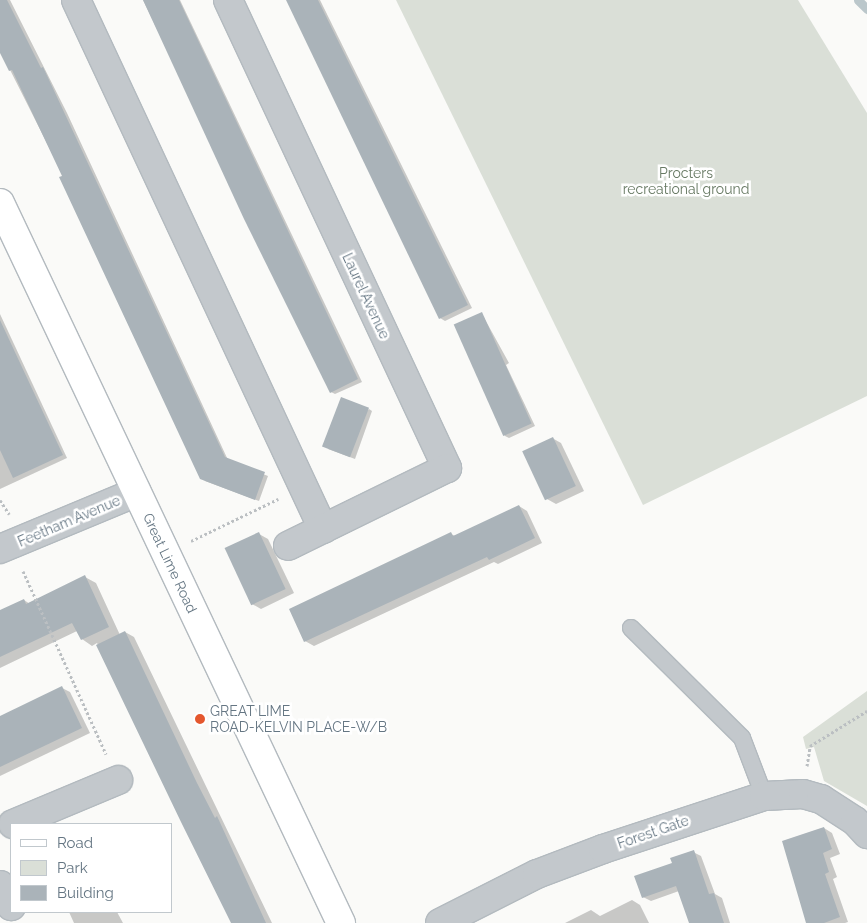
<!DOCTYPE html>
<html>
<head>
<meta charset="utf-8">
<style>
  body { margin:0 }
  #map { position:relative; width:867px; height:923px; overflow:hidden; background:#fafaf8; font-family:Raleway,sans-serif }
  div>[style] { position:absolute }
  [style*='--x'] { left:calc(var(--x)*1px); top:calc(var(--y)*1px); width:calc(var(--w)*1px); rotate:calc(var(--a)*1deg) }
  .green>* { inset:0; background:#dadfd7 }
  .shadow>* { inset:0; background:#0003 }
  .stream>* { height:9px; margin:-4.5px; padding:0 4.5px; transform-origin:4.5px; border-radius:4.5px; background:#bbc7cb }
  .building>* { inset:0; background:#aab3b9; transform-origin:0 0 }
  .path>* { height:3px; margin-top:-1.5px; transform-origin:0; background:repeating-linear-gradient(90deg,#bbbfc2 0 2.5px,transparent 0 5px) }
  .roads { filter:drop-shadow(1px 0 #b3babf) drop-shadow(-1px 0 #b3babf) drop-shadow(0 1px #b3babf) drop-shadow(0 -1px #b3babf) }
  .service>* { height:16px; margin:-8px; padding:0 8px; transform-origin:8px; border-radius:8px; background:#c3c8cc }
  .minor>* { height:28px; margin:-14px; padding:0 14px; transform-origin:14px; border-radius:14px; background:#c3c8cc }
  .secondary>* { height:28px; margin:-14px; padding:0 14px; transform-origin:14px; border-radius:14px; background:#fff }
  .dots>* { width:14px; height:14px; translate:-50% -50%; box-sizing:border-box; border:2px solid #fff; border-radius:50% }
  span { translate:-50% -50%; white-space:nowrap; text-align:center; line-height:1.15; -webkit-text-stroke:5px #fff; paint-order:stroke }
  .park-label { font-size:14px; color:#687a64 }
  .street-label { font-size:14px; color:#657683 }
  .poi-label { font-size:14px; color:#657683 }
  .left { translate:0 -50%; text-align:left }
  .legend { position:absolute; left:10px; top:823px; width:162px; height:90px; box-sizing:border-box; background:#fff; border:1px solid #c1c8cd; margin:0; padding:6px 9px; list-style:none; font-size:15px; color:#657683 }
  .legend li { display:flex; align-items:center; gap:10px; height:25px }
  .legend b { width:25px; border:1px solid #c1c8cd }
</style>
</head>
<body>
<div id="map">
  <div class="green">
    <i style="clip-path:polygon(396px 0,798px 0,867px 113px,867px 396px,643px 505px)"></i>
    <i style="clip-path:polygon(867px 691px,867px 806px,824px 781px,814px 747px,806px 749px,803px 737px)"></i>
  </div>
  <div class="shadow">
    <i style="clip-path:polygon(0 0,10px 0,67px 113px,228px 460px,268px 476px,259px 501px,205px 481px,64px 177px,0 50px)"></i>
    <i style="clip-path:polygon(143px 0,180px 0,362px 382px,335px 394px,331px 392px)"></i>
    <i style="clip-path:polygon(288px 0,320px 0,472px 308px,445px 321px,440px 318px)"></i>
    <i style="clip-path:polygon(0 314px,67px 458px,0 489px)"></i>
    <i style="clip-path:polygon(482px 314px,509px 363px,506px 365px,535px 426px,509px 438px,505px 436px,456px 326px)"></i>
    <i style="clip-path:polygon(369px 409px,372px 411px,355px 459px,328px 449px)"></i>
    <i style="clip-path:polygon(552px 438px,561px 443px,584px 491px,556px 504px,547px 499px)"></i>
    <i style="clip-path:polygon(519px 506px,527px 511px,542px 543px,498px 564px,494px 562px,314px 646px,305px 641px,451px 534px,455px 536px)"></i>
    <i style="clip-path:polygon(259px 534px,268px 539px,294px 593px,261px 609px,252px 604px)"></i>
    <i style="clip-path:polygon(85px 577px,96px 583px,120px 635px,125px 632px,134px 637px,272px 923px,234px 923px,97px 643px,92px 646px,82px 639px,77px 631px,0 668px,0 611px,24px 600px,30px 604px)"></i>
    <i style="clip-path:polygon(62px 688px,70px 692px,90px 733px,0 776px,0 717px)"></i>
    <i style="clip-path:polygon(824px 828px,832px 833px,840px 854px,830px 858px,837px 877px,833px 879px,848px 922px,845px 923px,808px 923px)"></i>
    <i style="clip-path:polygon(693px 852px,701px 856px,715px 894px,722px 898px,730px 923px,690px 923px,679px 891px,651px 901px,643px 897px,674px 864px)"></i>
    <i style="clip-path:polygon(632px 900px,640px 905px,649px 923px,565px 923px,591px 910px,600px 916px)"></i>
    <i style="clip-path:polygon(69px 912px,117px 912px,123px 923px,74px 923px)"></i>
  </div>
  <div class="stream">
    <i style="--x:858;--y:0;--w:13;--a:45"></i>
  </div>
  <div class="building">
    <i style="clip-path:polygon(0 0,7px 0,41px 68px,43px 67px,225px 457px,265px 472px,255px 500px,200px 479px,59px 177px,62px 176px,12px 70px,9px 71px,0 53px)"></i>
    <i style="clip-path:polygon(143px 0,179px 0,358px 379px,330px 393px,244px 219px)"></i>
    <i style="clip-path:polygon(286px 0,318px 0,468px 305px,439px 319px)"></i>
    <i style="left:482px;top:312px;width:122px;height:31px;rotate:66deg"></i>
    <i style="clip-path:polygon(0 320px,63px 455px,13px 478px,0 450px)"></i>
    <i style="left:341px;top:397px;width:30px;height:53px;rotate:21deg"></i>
    <i style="left:553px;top:437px;width:54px;height:34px;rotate:65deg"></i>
    <i style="clip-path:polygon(519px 505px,535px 538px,489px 560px,487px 557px,304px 642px,289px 609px,451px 532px,453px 536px)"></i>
    <i style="left:259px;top:532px;width:63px;height:38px;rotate:65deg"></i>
    <i style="clip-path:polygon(85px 575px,109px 627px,81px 640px,72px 623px,0 657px,0 610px,24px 599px,26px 604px)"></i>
    <i style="clip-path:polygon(125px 631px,197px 783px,215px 818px,217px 816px,266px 923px,231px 923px,181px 822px,96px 645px)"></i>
    <i style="clip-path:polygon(62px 686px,82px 728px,0 767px,0 716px)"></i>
    <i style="clip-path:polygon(824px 827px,832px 849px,823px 853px,829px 872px,825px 874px,840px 917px,824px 923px,806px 923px,782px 841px)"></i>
    <i style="clip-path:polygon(694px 850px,709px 894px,714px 893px,724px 923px,689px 923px,676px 886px,642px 898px,634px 876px,672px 863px,670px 858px)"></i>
  </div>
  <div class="path">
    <i style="--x:0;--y:500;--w:17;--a:57"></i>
    <i style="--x:191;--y:541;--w:97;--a:-25.8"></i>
    <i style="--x:23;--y:571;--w:201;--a:65.6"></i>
    <i style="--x:807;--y:766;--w:20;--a:-81"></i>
    <i style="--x:810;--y:746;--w:67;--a:-31.6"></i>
  </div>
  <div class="roads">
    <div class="service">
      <i style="--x:631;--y:628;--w:156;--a:44.7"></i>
      <i style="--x:742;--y:738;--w:62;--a:69.2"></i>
    </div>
    <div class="minor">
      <i style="--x:76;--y:0;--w:584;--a:64.97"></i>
      <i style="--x:228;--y:0;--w:517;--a:64.92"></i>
      <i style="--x:447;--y:468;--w:177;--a:153.9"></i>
      <i style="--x:0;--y:549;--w:148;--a:-22.6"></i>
      <i style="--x:13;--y:824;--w:114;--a:-22.7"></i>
      <i style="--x:0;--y:885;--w:24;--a:62"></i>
      <i style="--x:440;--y:923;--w:109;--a:-26.8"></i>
      <i style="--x:537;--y:874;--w:71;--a:-20.7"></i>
      <i style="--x:603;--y:849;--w:169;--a:-18.2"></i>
      <i style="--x:764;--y:796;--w:39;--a:-3"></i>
      <i style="--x:803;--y:794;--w:19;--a:16"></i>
      <i style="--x:821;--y:799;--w:40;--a:32.9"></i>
      <i style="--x:855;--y:821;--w:18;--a:47"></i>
    </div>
    <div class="secondary">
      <i style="--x:0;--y:203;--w:797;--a:64.66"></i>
    </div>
  </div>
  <div class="dots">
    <i style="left:200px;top:719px;background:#e4572e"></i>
  </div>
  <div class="park-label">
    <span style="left:686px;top:181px">Procters<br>recreational ground</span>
  </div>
  <div class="street-label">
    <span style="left:366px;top:296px;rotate:65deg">Laurel Avenue</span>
    <span style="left:69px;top:521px;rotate:-23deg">Feetham Avenue</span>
    <span style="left:170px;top:563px;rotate:65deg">Great Lime Road</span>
    <span style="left:653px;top:832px;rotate:-19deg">Forest Gate</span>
  </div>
  <div class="poi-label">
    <span class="left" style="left:210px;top:719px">GREAT LIME<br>ROAD-KELVIN PLACE-W/B</span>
  </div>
  <ul class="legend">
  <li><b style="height:6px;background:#fff"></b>Road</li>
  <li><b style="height:14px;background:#dadfd7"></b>Park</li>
  <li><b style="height:14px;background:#aab3b9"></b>Building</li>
  </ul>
</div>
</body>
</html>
